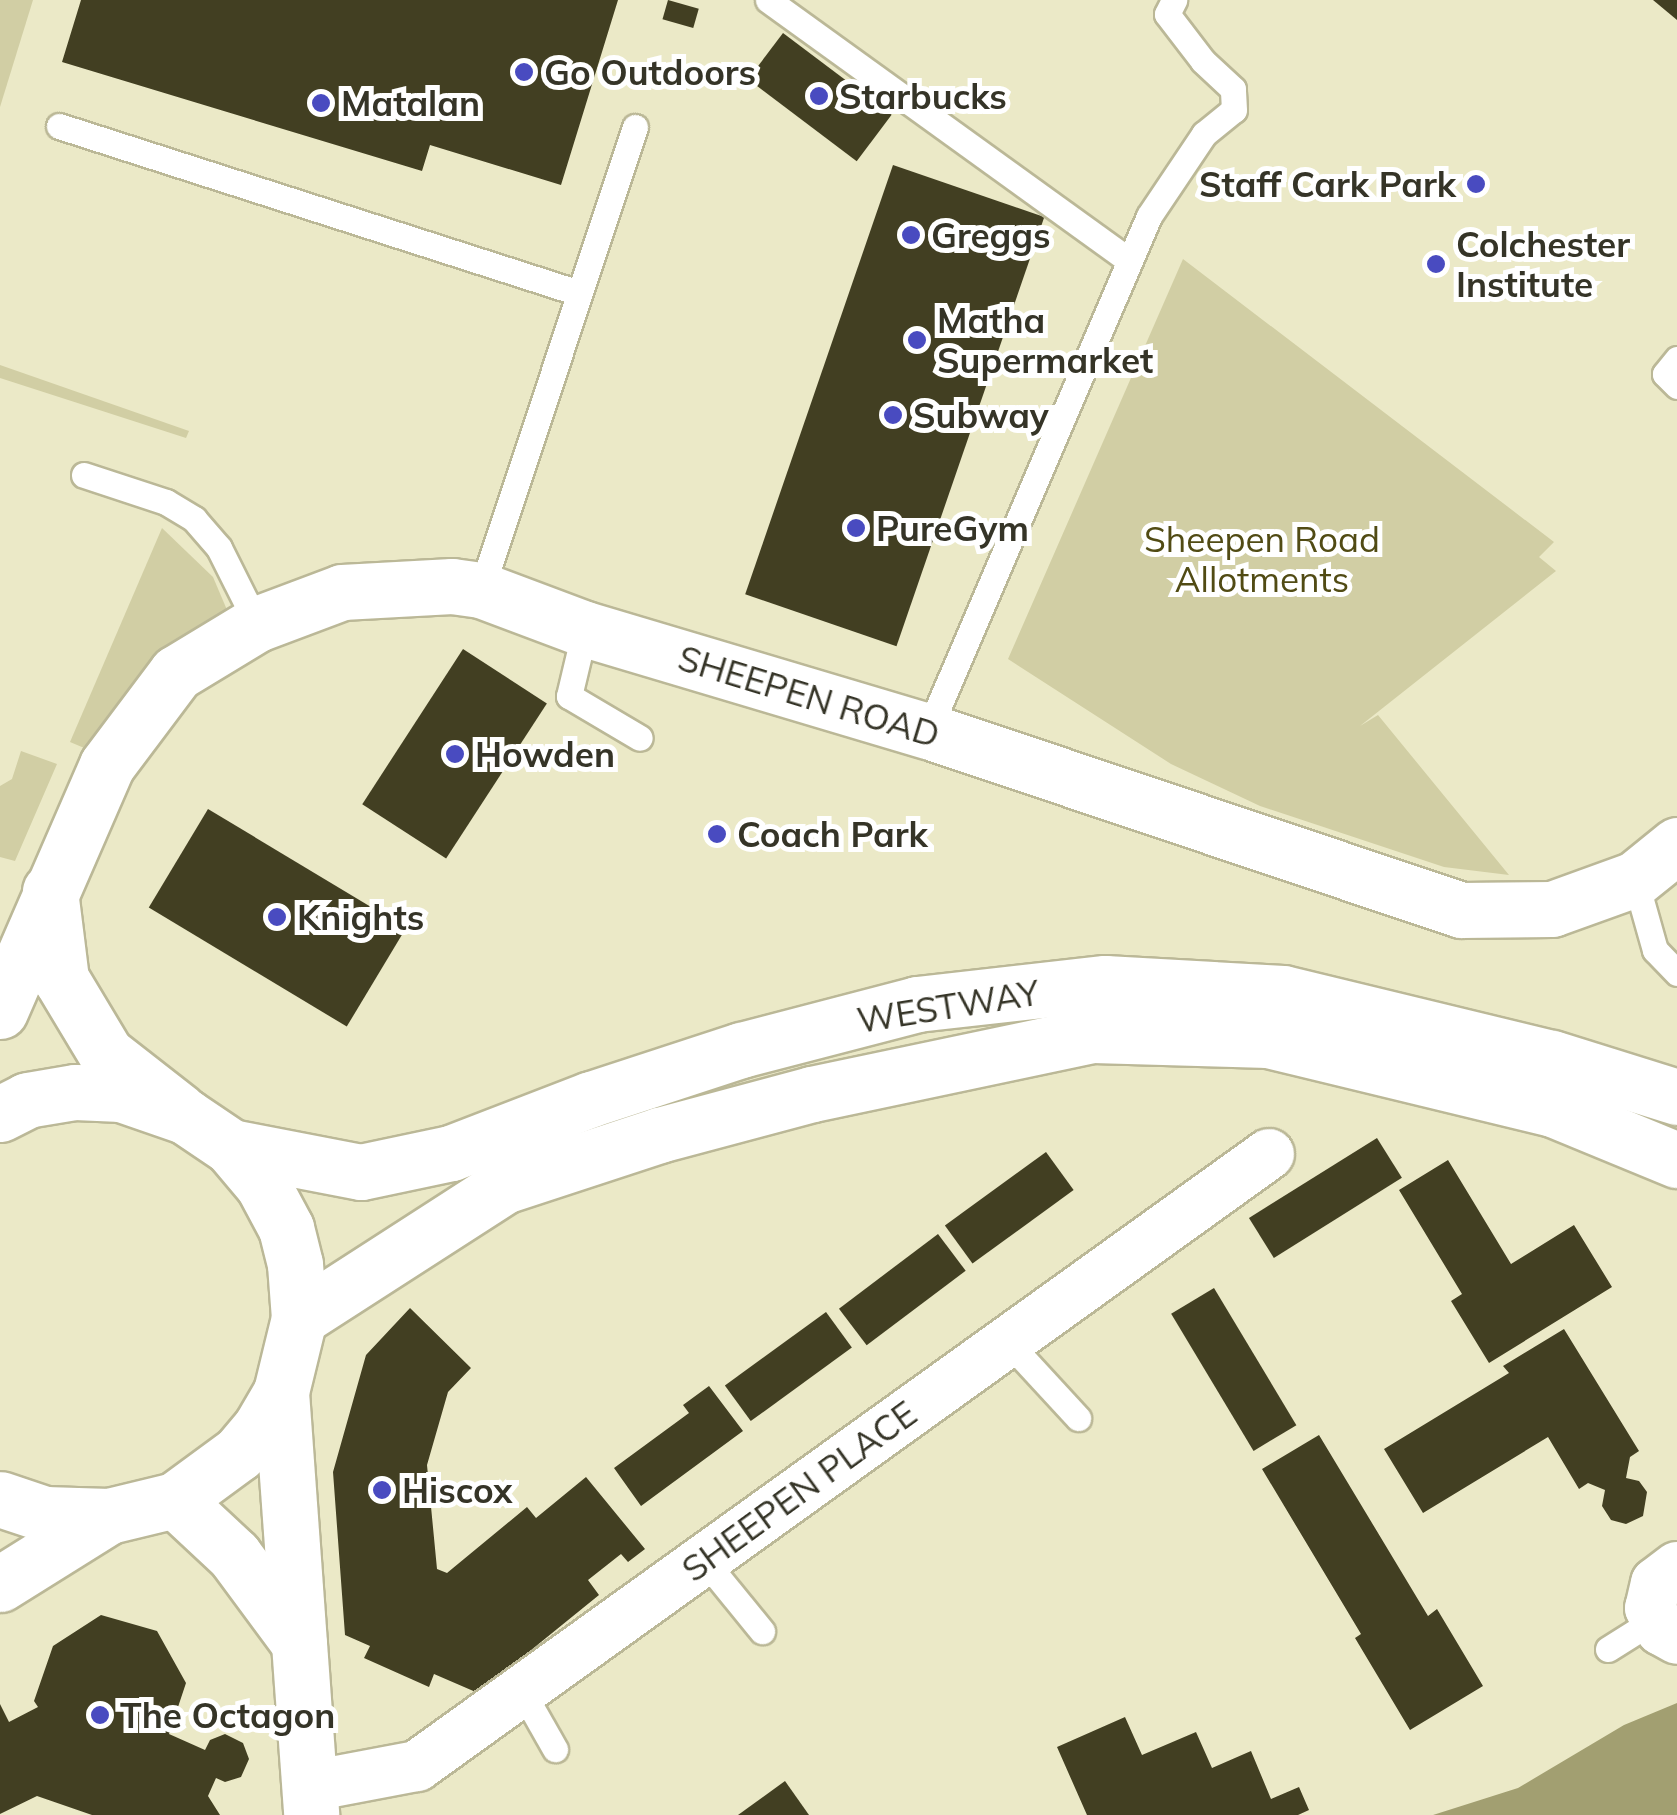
<!DOCTYPE html>
<html>
<head>
<meta charset="utf-8">
<style>
  body { margin:0 }
  #map { position:relative; width:1677px; height:1815px; overflow:hidden; background:#ebe9c7; font-family:Mulish,sans-serif }
  div>[style] { position:absolute }
  [style*='--x'] { left:calc(var(--x)*1px); top:calc(var(--y)*1px); width:calc(var(--w)*1px); rotate:calc(var(--a)*1deg) }
  .green>* { inset:0; background:#d1cea4 }
  .water>* { inset:0; background:#a29f71 }
  .building>* { inset:0; background:#423f22; transform-origin:0 0 }
  .roads { filter:drop-shadow(2px 0 #bbb897) drop-shadow(-2px 0 #bbb897) drop-shadow(0 2px #bbb897) drop-shadow(0 -2px #bbb897) }
  .service>* { height:25px; margin:-12.5px; padding:0 12.5px; transform-origin:12.5px; border-radius:12.5px; background:#fff }
  .minor>* { height:50px; margin:-25px; padding:0 25px; transform-origin:25px; border-radius:25px; background:#fff }
  .tertiary>* { height:55px; margin:-27.5px; padding:0 27.5px; transform-origin:27.5px; border-radius:27.5px; background:#fff }
  .primary>* { height:55px; margin:-27.5px; padding:0 27.5px; transform-origin:27.5px; border-radius:27.5px; background:#fff }
  .dots>* { width:28px; height:28px; translate:-50% -50%; box-sizing:border-box; border:5px solid #fff; border-radius:50% }
  span { translate:-50% -50%; white-space:nowrap; text-align:center; line-height:1.15; -webkit-text-stroke:10px #fff; paint-order:stroke }
  .poi-label { font-size:35px; color:#353427; font-weight:700 }
  .left { translate:0 -50%; text-align:left }
  .right { translate:-100% -50%; text-align:right }
  .park-label { font-size:35px; color:#514b14 }
  .street-label { font-size:35px; color:#353427 }
</style>
</head>
<body>
<div id="map">
  <div class="green">
    <i style="clip-path:polygon(0 0,33px 0,0 107px)"></i>
    <i style="clip-path:polygon(1183px 259px,1554px 542px,1539px 557px,1556px 571px,1360px 726px,1378px 715px,1509px 875px,1444px 867px,1260px 806px,1171px 764px,1008px 659px)"></i>
    <i style="clip-path:polygon(0 365px,189px 431px,186px 438px,0 378px)"></i>
    <i style="clip-path:polygon(162px 528px,213px 577px,230px 617px,89px 750px,70px 742px)"></i>
    <i style="clip-path:polygon(21px 751px,57px 764px,15px 861px,0 857px,0 786px,12px 779px)"></i>
  </div>
  <div class="water">
    <i style="clip-path:polygon(1677px 1703px,1677px 1815px,1433px 1815px,1518px 1788px,1624px 1725px)"></i>
  </div>
  <div class="building">
    <i style="clip-path:polygon(81px 0,618px 0,561px 185px,430px 145px,422px 171px,62px 62px)"></i>
    <i style="left:668px;top:0;width:32px;height:20px;rotate:16deg"></i>
    <i style="clip-path:polygon(1653px 0,1677px 0,1677px 20px)"></i>
    <i style="left:783px;top:33px;width:136px;height:58px;rotate:37deg"></i>
    <i style="left:893px;top:165px;width:160px;height:454px;rotate:19deg"></i>
    <i style="left:463px;top:649px;width:100px;height:185px;rotate:33deg"></i>
    <i style="left:208px;top:809px;width:231px;height:115px;rotate:31deg"></i>
    <i style="left:1377px;top:1138px;width:47px;height:151px;rotate:58deg"></i>
    <i style="left:1046px;top:1152px;width:47px;height:125px;rotate:54deg"></i>
    <i style="clip-path:polygon(1448px 1160px,1511px 1264px,1574px 1225px,1612px 1287px,1489px 1363px,1451px 1301px,1462px 1294px,1399px 1190px)"></i>
    <i style="left:938px;top:1234px;width:46px;height:124px;rotate:53deg"></i>
    <i style="left:1214px;top:1288px;width:160px;height:50px;rotate:59deg"></i>
    <i style="clip-path:polygon(410px 1308px,471px 1368px,448px 1392px,427px 1465px,437px 1569px,447px 1573px,527px 1507px,536px 1518px,586px 1477px,645px 1549px,628px 1562px,621px 1554px,588px 1580px,599px 1595px,478px 1693px,434px 1674px,429px 1687px,364px 1658px,370px 1646px,345px 1635px,333px 1472px,366px 1355px)"></i>
    <i style="left:826px;top:1312px;width:44px;height:125px;rotate:54deg"></i>
    <i style="clip-path:polygon(1564px 1329px,1639px 1451px,1630px 1457px,1626px 1478px,1639px 1481px,1647px 1492px,1643px 1516px,1626px 1524px,1611px 1520px,1602px 1506px,1605px 1490px,1588px 1483px,1579px 1489px,1548px 1437px,1423px 1513px,1384px 1449px,1509px 1373px,1503px 1366px)"></i>
    <i style="clip-path:polygon(709px 1386px,743px 1431px,641px 1506px,614px 1468px,689px 1413px,683px 1405px)"></i>
    <i style="clip-path:polygon(1319px 1435px,1428px 1616px,1437px 1609px,1483px 1686px,1410px 1730px,1355px 1638px,1361px 1634px,1262px 1469px)"></i>
    <i style="clip-path:polygon(101px 1615px,157px 1631px,186px 1683px,169px 1734px,205px 1750px,210px 1740px,225px 1734px,243px 1743px,249px 1759px,241px 1777px,225px 1782px,216px 1778px,208px 1796px,220px 1815px,92px 1815px,37px 1796px,0 1814px,0 1704px,9px 1722px,38px 1707px,34px 1701px,53px 1646px)"></i>
    <i style="clip-path:polygon(1125px 1717px,1142px 1755px,1196px 1732px,1212px 1768px,1251px 1751px,1271px 1799px,1299px 1787px,1309px 1810px,1298px 1815px,1087px 1815px,1057px 1747px)"></i>
    <i style="clip-path:polygon(785px 1781px,809px 1815px,738px 1815px)"></i>
  </div>
  <div class="roads">
    <div class="service">
      <i style="--x:768;--y:0;--w:444;--a:35.8"></i>
      <i style="--x:59;--y:126;--w:546;--a:17.8"></i>
      <i style="--x:1677;--y:359;--w:19;--a:129"></i>
      <i style="--x:1665;--y:374;--w:17;--a:45"></i>
      <i style="--x:84;--y:475;--w:86;--a:18.2"></i>
      <i style="--x:166;--y:502;--w:33;--a:31"></i>
      <i style="--x:194;--y:519;--w:38;--a:49"></i>
      <i style="--x:219;--y:548;--w:85;--a:63.4"></i>
      <i style="--x:481;--y:590;--w:488;--a:-71.6"></i>
      <i style="--x:585;--y:629;--w:69;--a:103.4"></i>
      <i style="--x:569;--y:696;--w:82;--a:30.6"></i>
      <i style="--x:928;--y:731;--w:560;--a:-66.77"></i>
      <i style="--x:1149;--y:216;--w:99;--a:-56.1"></i>
      <i style="--x:1204;--y:134;--w:38;--a:-39"></i>
      <i style="--x:1234;--y:110;--w:21;--a:-93"></i>
      <i style="--x:1233;--y:89;--w:41;--a:-137"></i>
      <i style="--x:1203;--y:61;--w:59;--a:-127.5"></i>
      <i style="--x:1167;--y:14;--w:16;--a:-63"></i>
      <i style="--x:1635;--y:879;--w:74;--a:74.3"></i>
      <i style="--x:1655;--y:950;--w:32;--a:46"></i>
      <i style="--x:1007;--y:1341;--w:105;--a:47.3"></i>
      <i style="--x:704;--y:1560;--w:92;--a:50.8"></i>
      <i style="--x:1608;--y:1649;--w:54;--a:-32.2"></i>
      <i style="--x:522;--y:1691;--w:67;--a:60.4"></i>
    </div>
    <div class="minor">
      <i style="--x:1677;--y:1567;--w:26;--a:143"></i>
      <i style="--x:1656;--y:1583;--w:26;--a:103"></i>
      <i style="--x:1650;--y:1608;--w:25;--a:63"></i>
      <i style="--x:1661;--y:1630;--w:18;--a:29"></i>
      <i style="--x:311;--y:1786;--w:108;--a:-10.7"></i>
      <i style="--x:417;--y:1766;--w:1049;--a:-35.69"></i>
    </div>
    <div class="tertiary">
      <i style="--x:50;--y:891;--w:89;--a:82.9"></i>
      <i style="--x:61;--y:979;--w:87;--a:59"></i>
      <i style="--x:106;--y:1054;--w:93;--a:38"></i>
      <i style="--x:0;--y:1011;--w:268;--a:-66.5"></i>
      <i style="--x:107;--y:765;--w:115;--a:-53.1"></i>
      <i style="--x:176;--y:673;--w:95;--a:-31.2"></i>
      <i style="--x:257;--y:624;--w:91;--a:-20.6"></i>
      <i style="--x:342;--y:592;--w:110;--a:-3.1"></i>
      <i style="--x:452;--y:586;--w:29;--a:8"></i>
      <i style="--x:481;--y:590;--w:111;--a:20.6"></i>
      <i style="--x:585;--y:629;--w:358;--a:16.6"></i>
      <i style="--x:928;--y:731;--w:562;--a:18.56"></i>
      <i style="--x:1461;--y:910;--w:91;--a:-0.6"></i>
      <i style="--x:1552;--y:909;--w:88;--a:-19.9"></i>
      <i style="--x:1635;--y:879;--w:54;--a:-39"></i>
      <i style="--x:281;--y:1392;--w:424;--a:85.9"></i>
      <i style="--x:175;--y:1500;--w:81;--a:43"></i>
      <i style="--x:234;--y:1555;--w:109;--a:53.5"></i>
      <i style="--x:0;--y:1584;--w:128;--a:-32"></i>
    </div>
    <div class="primary">
      <i style="--x:0;--y:1114;--w:30;--a:-27"></i>
      <i style="--x:27;--y:1100;--w:49;--a:-9.5"></i>
      <i style="--x:75;--y:1092;--w:46;--a:2.5"></i>
      <i style="--x:121;--y:1094;--w:68;--a:19"></i>
      <i style="--x:185;--y:1116;--w:55;--a:34"></i>
      <i style="--x:231;--y:1147;--w:50;--a:49.9"></i>
      <i style="--x:263;--y:1185;--w:49;--a:61.9"></i>
      <i style="--x:286;--y:1228;--w:37;--a:76"></i>
      <i style="--x:295;--y:1264;--w:54;--a:85.8"></i>
      <i style="--x:299;--y:1318;--w:76;--a:103.7"></i>
      <i style="--x:281;--y:1392;--w:42;--a:120.3"></i>
      <i style="--x:260;--y:1428;--w:33;--a:130"></i>
      <i style="--x:239;--y:1453;--w:79;--a:143.7"></i>
      <i style="--x:175;--y:1500;--w:68;--a:166.4"></i>
      <i style="--x:109;--y:1516;--w:64;--a:-178.2"></i>
      <i style="--x:45;--y:1514;--w:47;--a:-161.6"></i>
      <i style="--x:231;--y:1147;--w:132;--a:10.9"></i>
      <i style="--x:361;--y:1172;--w:92;--a:-11.9"></i>
      <i style="--x:451;--y:1153;--w:150;--a:-21.1"></i>
      <i style="--x:591;--y:1099;--w:158;--a:-18.1"></i>
      <i style="--x:741;--y:1050;--w:182;--a:-14.6"></i>
      <i style="--x:917;--y:1004;--w:189;--a:-6.4"></i>
      <i style="--x:1105;--y:983;--w:178;--a:3.2"></i>
      <i style="--x:1283;--y:993;--w:277;--a:13.6"></i>
      <i style="--x:1552;--y:1058;--w:131;--a:17.3"></i>
      <i style="--x:299;--y:1318;--w:244;--a:-32.8"></i>
      <i style="--x:504;--y:1186;--w:163;--a:-18.2"></i>
      <i style="--x:659;--y:1135;--w:158;--a:-15"></i>
      <i style="--x:812;--y:1094;--w:287;--a:-11.9"></i>
      <i style="--x:1093;--y:1035;--w:175;--a:1.6"></i>
      <i style="--x:1268;--y:1040;--w:293;--a:13.6"></i>
      <i style="--x:1553;--y:1109;--w:134;--a:22.4"></i>
    </div>
  </div>
  <div class="dots">
    <i style="left:524px;top:72px;background:#494bc0"></i>
    <i style="left:819px;top:96px;background:#494bc0"></i>
    <i style="left:321px;top:103px;background:#494bc0"></i>
    <i style="left:1476px;top:184px;background:#494bc0"></i>
    <i style="left:911px;top:235px;background:#494bc0"></i>
    <i style="left:1436px;top:264px;background:#494bc0"></i>
    <i style="left:917px;top:340px;background:#494bc0"></i>
    <i style="left:893px;top:415px;background:#494bc0"></i>
    <i style="left:856px;top:528px;background:#494bc0"></i>
    <i style="left:455px;top:754px;background:#494bc0"></i>
    <i style="left:717px;top:834px;background:#494bc0"></i>
    <i style="left:277px;top:917px;background:#494bc0"></i>
    <i style="left:382px;top:1490px;background:#494bc0"></i>
    <i style="left:100px;top:1715px;background:#494bc0"></i>
  </div>
  <div class="poi-label">
    <span class="left" style="left:544px;top:72px">Go Outdoors</span>
    <span class="left" style="left:839px;top:96px">Starbucks</span>
    <span class="left" style="left:341px;top:103px">Matalan</span>
    <span class="right" style="left:1456px;top:184px">Staff Cark Park</span>
    <span class="left" style="left:931px;top:235px">Greggs</span>
    <span class="left" style="left:1456px;top:264px">Colchester<br>Institute</span>
    <span class="left" style="left:937px;top:340px">Matha<br>Supermarket</span>
    <span class="left" style="left:913px;top:415px">Subway</span>
    <span class="left" style="left:876px;top:528px">PureGym</span>
    <span class="left" style="left:475px;top:754px">Howden</span>
    <span class="left" style="left:737px;top:834px">Coach Park</span>
    <span class="left" style="left:297px;top:917px">Knights</span>
    <span class="left" style="left:402px;top:1490px">Hiscox</span>
    <span class="left" style="left:120px;top:1715px">The Octagon</span>
  </div>
  <div class="park-label">
    <span style="left:1262px;top:559px">Sheepen Road<br>Allotments</span>
  </div>
  <div class="street-label">
    <span style="left:809px;top:696px;rotate:17deg">SHEEPEN ROAD</span>
    <span style="left:948px;top:1006px;rotate:-9deg">WESTWAY</span>
    <span style="left:799px;top:1491px;rotate:-36deg">SHEEPEN PLACE</span>
  </div>
</div>
</body>
</html>
